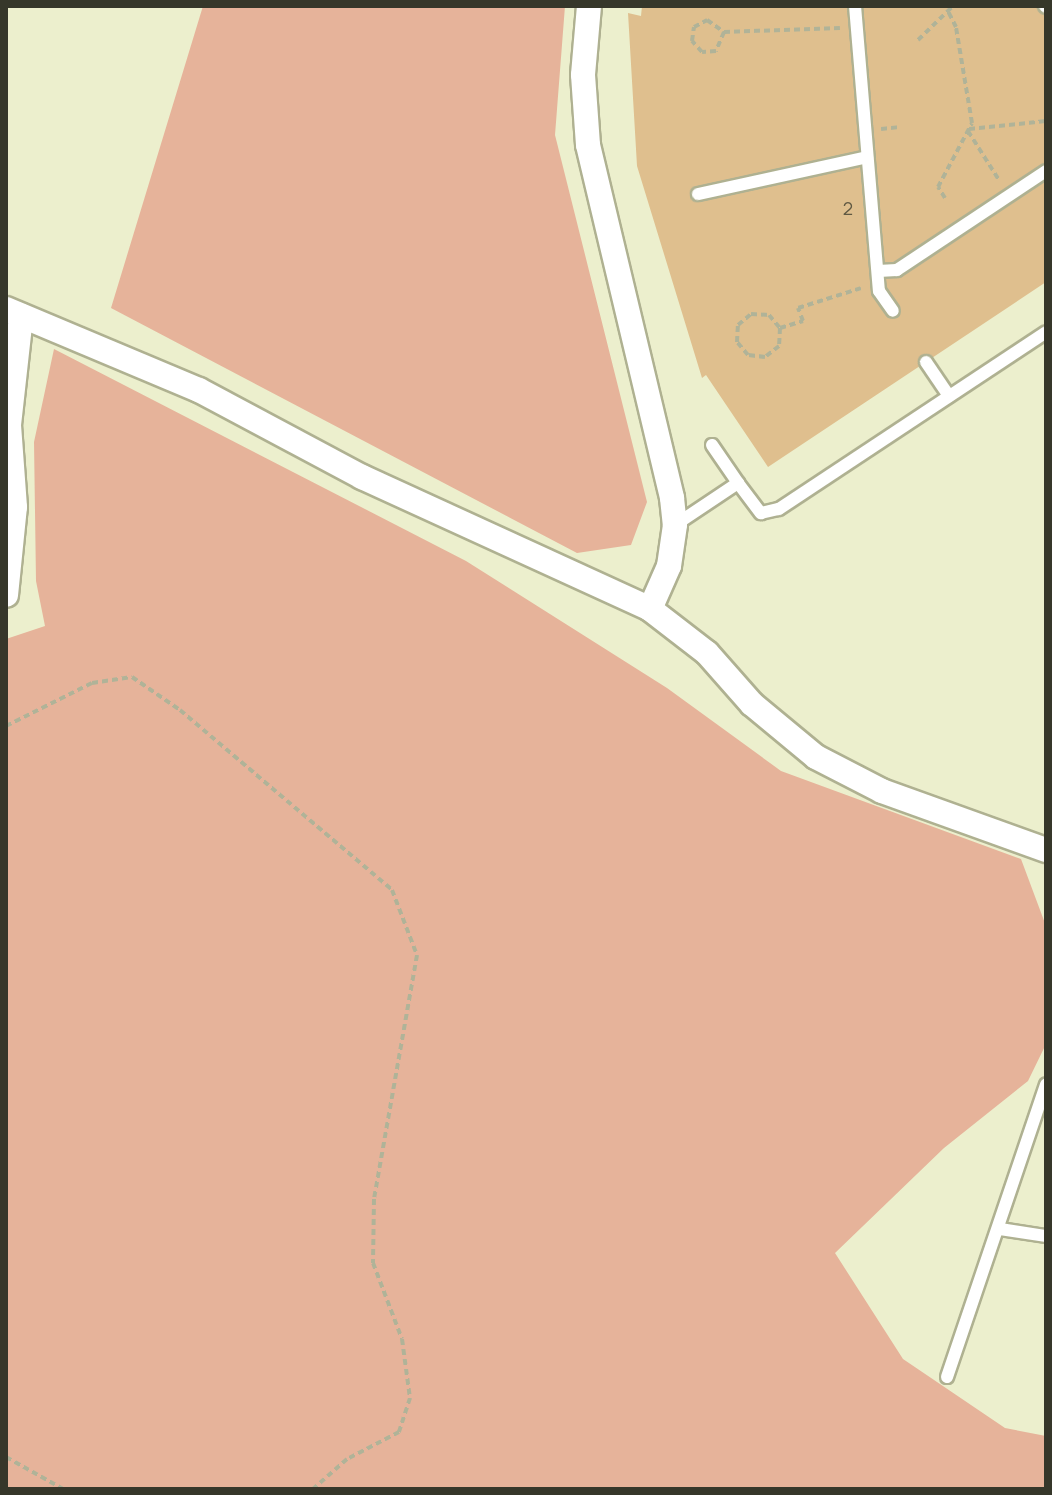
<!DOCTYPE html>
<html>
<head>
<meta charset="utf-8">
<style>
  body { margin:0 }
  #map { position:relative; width:1052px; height:1495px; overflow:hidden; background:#ecefcd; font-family:Manrope,sans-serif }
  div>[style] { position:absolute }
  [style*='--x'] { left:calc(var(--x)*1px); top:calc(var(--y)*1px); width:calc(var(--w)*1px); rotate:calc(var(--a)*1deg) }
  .green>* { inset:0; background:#e6b39a }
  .building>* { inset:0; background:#dfbf8e }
  .path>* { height:4px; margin-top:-2px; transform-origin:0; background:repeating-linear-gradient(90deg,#b0b398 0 6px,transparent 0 10px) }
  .roads { filter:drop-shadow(2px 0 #afb191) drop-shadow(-2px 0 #afb191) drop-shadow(0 2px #afb191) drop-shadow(0 -2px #afb191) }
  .lane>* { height:12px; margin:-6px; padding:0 6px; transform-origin:6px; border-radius:6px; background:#fff }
  .street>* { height:24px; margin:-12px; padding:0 12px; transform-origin:12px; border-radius:12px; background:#fff }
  span { translate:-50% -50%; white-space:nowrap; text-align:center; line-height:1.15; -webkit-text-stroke:6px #fff; paint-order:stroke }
  .number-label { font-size:18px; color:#605943 }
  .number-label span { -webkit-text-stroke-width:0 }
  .frame { position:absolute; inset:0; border:8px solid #36372a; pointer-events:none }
</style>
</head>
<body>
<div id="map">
  <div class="green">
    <i style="clip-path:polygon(203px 6px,565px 6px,555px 135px,647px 502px,631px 545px,577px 553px,111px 308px)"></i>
    <i style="clip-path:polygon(54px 349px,466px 561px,667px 688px,781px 771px,1021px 859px,1046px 926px,1046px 1044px,1028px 1081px,944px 1148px,835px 1253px,903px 1359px,1005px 1428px,1046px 1436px,1046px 1489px,6px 1489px,6px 639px,45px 626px,36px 581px,34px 442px)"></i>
  </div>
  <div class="building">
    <i style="clip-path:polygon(642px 6px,1046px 6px,1046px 282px,768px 467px,706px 375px,702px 378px,637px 166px,628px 13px,641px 16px)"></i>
  </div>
  <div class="path">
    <i style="--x:724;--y:32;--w:21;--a:113"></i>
    <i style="--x:716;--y:51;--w:14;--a:176"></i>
    <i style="--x:702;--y:52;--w:15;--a:-132"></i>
    <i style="--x:692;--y:41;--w:14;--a:-82"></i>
    <i style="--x:694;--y:27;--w:15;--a:-28"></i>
    <i style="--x:707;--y:20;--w:21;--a:35"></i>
    <i style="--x:724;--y:32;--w:116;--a:-2"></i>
    <i style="--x:918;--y:40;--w:49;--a:-44.2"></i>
    <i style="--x:881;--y:129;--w:18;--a:-6"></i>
    <i style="--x:969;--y:129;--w:77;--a:-5.9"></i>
    <i style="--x:968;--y:131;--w:58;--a:57.7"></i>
    <i style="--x:945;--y:198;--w:13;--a:-122"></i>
    <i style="--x:938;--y:187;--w:72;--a:-62"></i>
    <i style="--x:972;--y:123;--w:97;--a:-99.5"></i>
    <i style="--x:956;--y:27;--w:18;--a:-117"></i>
    <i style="--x:780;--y:328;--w:18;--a:93"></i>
    <i style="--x:779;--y:346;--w:18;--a:142"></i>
    <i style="--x:765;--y:357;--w:17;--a:-173"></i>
    <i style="--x:748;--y:355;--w:17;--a:-130"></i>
    <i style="--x:737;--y:342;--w:17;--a:-87"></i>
    <i style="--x:738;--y:325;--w:17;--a:-40"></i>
    <i style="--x:751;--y:314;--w:18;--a:3"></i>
    <i style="--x:769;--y:315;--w:17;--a:50"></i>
    <i style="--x:780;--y:328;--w:24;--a:-17"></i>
    <i style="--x:803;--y:321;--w:14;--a:-111"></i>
    <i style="--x:798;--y:308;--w:66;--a:-17.6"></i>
    <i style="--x:6;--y:726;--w:96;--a:-26.6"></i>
    <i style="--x:92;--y:683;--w:40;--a:-8.5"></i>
    <i style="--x:132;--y:677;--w:58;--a:34.5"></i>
    <i style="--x:180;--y:710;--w:278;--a:40.3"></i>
    <i style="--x:392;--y:890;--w:70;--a:69"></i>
    <i style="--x:417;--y:955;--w:248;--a:100"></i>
    <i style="--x:374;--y:1199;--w:64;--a:90.9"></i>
    <i style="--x:373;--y:1263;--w:81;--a:69.1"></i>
    <i style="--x:402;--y:1339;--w:60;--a:82.3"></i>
    <i style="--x:410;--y:1398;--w:36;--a:108"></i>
    <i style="--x:399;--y:1432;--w:59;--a:152.6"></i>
    <i style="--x:347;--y:1459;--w:45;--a:138.6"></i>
    <i style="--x:6;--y:1457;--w:65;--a:29.3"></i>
    <i style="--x:87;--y:1489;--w:14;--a:0"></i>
  </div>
  <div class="roads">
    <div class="lane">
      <i style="--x:855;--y:6;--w:286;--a:85.2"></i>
      <i style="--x:879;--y:291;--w:24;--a:55"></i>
      <i style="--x:1045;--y:6;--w:1;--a:45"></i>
      <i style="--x:698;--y:194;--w:173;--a:-12.3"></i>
      <i style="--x:878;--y:271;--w:19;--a:-3"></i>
      <i style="--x:897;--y:270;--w:179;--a:-33.6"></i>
      <i style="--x:926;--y:362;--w:41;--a:55.9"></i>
      <i style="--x:712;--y:445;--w:46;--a:55.6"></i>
      <i style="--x:675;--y:525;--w:76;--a:-33.7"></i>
      <i style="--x:738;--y:483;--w:38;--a:53"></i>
      <i style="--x:761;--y:513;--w:18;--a:-13"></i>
      <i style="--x:779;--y:509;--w:320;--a:-33.5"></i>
      <i style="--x:1000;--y:1229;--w:47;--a:8.7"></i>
      <i style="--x:947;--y:1377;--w:309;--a:-71.3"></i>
    </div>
    <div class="street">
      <i style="--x:589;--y:6;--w:69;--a:95"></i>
      <i style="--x:583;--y:75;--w:70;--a:85.9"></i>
      <i style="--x:588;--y:145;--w:363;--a:76.6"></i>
      <i style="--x:672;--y:498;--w:27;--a:84"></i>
      <i style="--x:675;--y:525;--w:41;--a:98.3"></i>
      <i style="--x:669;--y:566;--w:47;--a:113.8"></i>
      <i style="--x:6;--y:309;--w:209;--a:22.8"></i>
      <i style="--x:199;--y:390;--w:185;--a:28.1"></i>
      <i style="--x:362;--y:477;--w:317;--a:24.6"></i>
      <i style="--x:650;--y:609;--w:72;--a:37.7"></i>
      <i style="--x:707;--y:653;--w:68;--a:48.6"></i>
      <i style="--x:752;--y:704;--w:83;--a:39.6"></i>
      <i style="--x:816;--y:757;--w:74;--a:27.3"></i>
      <i style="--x:882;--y:791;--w:174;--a:19.8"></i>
      <i style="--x:6;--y:595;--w:88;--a:-84.2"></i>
      <i style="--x:15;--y:507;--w:82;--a:-94.2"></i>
      <i style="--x:9;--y:425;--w:110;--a:-83.7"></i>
    </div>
  </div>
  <div class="number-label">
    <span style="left:848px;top:208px">2</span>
  </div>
  <div class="frame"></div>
</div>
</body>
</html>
